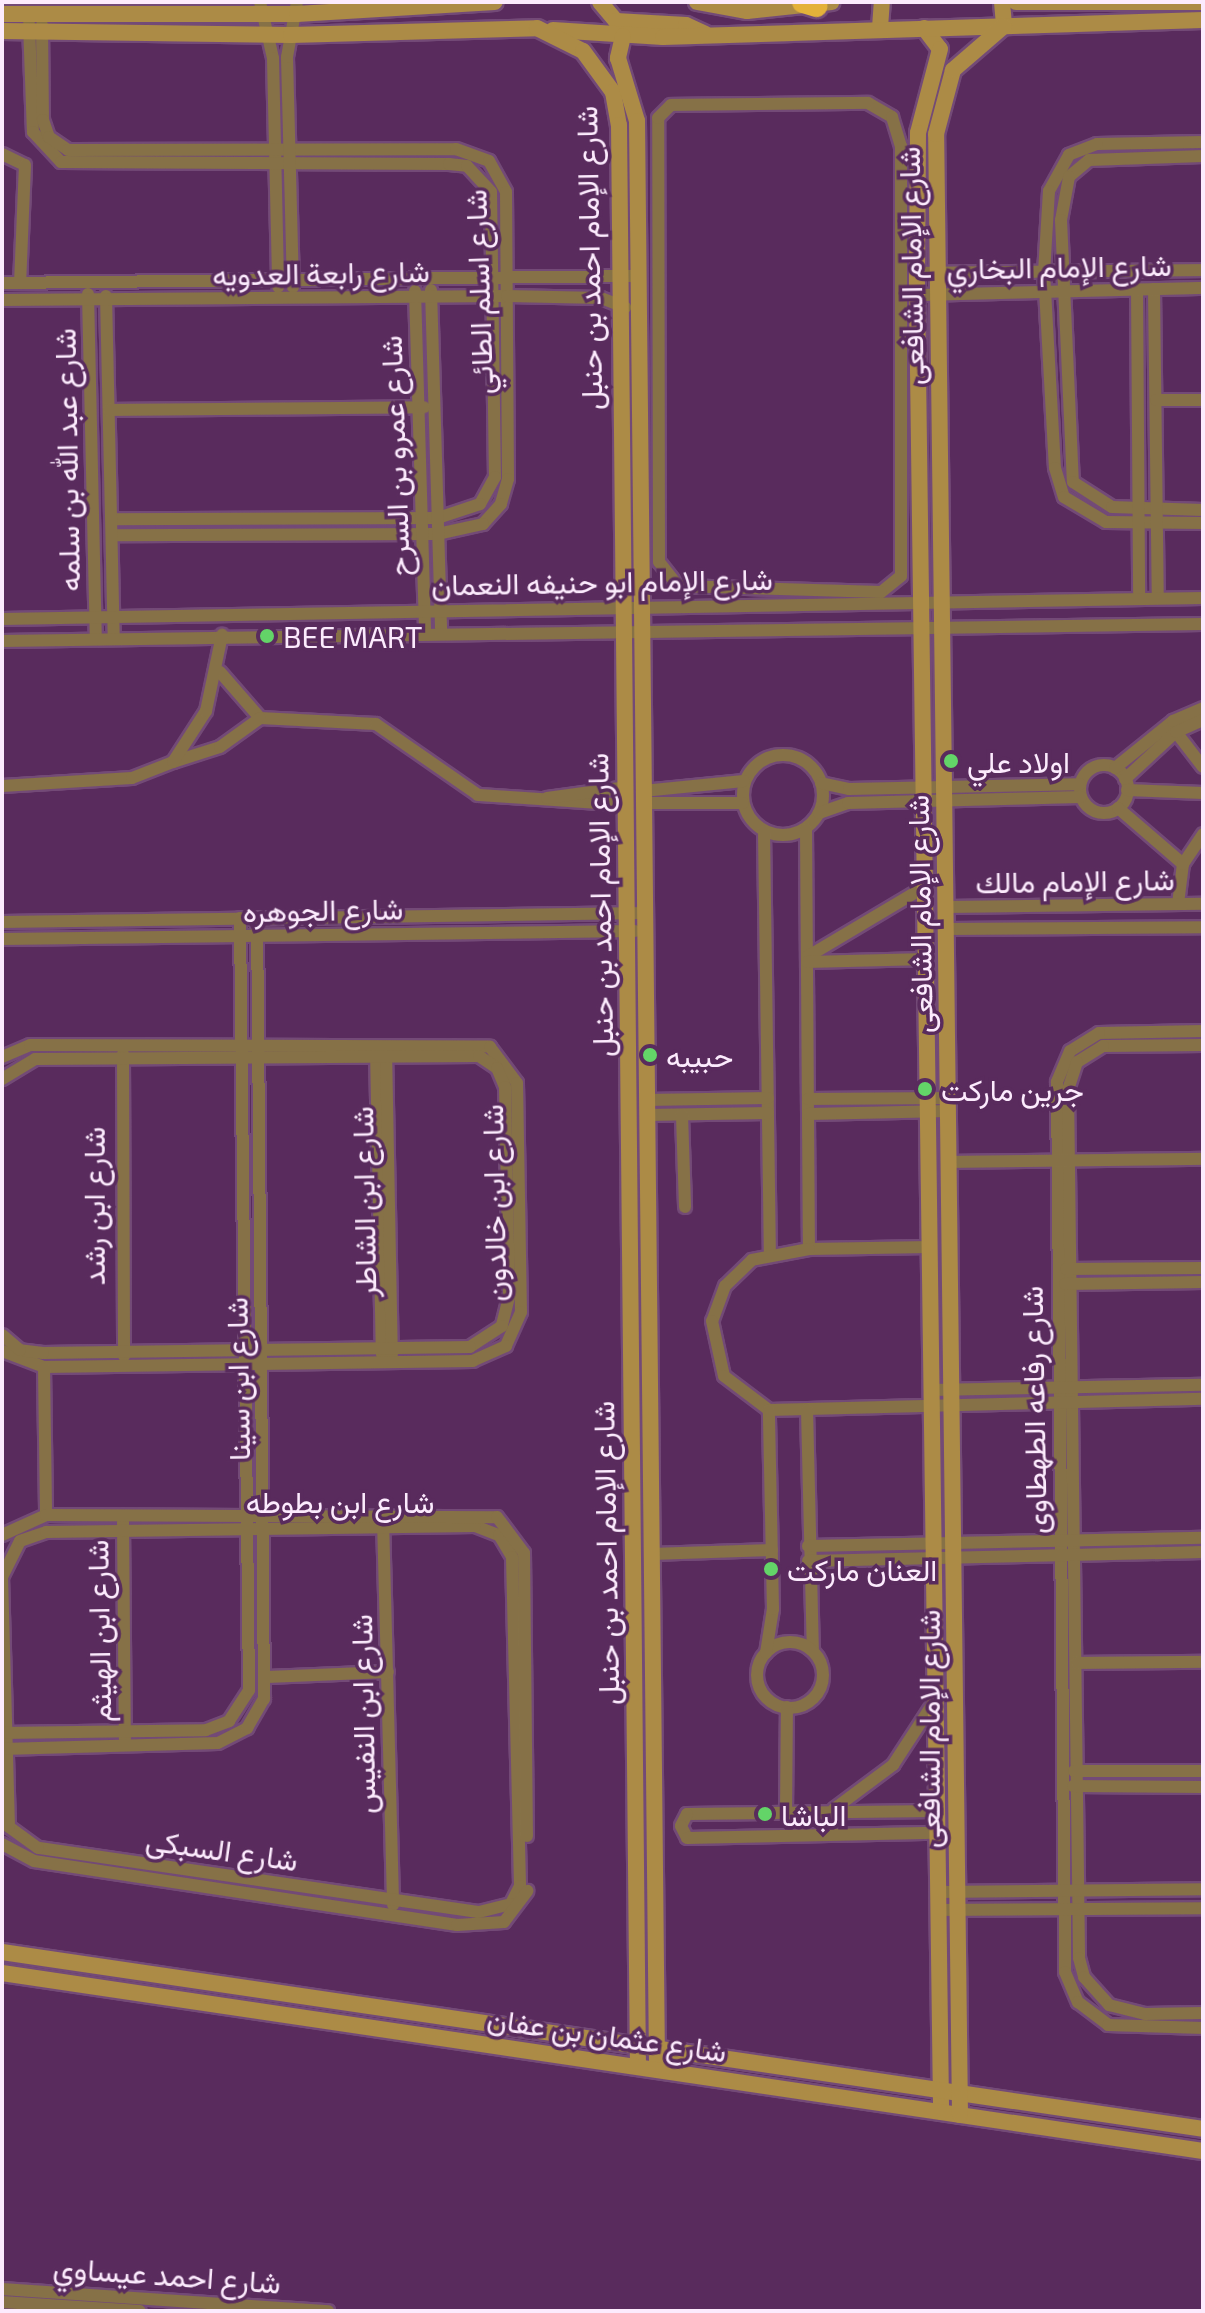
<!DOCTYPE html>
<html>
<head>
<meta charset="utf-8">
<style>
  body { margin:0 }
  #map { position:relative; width:1205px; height:2313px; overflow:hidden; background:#592b5d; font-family:"Exo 2",Vazirmatn,sans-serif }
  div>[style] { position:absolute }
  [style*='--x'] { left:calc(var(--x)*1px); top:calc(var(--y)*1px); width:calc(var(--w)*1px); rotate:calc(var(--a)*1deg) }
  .roads { filter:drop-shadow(2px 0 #734a77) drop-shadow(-2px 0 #734a77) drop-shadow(0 2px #734a77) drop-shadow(0 -2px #734a77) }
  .street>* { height:12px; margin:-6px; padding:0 6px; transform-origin:6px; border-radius:6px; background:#867147 }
  .street>.ring { margin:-6px; padding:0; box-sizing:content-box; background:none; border:12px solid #867147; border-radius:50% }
  .secondary>* { height:16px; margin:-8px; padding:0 8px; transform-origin:8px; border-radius:8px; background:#ac8b46 }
  .highway>* { height:22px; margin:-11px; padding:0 11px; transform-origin:11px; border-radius:11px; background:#e4b13a }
  .dots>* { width:22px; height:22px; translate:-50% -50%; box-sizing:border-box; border:4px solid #592b5d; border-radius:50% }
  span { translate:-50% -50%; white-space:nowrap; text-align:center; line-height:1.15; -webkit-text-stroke:7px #592b5d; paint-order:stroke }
  .street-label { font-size:30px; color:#fcebfd }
  .poi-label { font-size:30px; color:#fcebfd }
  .left { translate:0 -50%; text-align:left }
  .frame { position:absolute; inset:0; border:4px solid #fcebfd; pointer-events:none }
</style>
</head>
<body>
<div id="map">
  <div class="roads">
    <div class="street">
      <i style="--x:260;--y:2;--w:57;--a:76.9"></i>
      <i style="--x:273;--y:58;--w:229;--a:88.7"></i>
      <i style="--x:29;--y:24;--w:108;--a:87.9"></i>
      <i style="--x:33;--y:132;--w:41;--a:47"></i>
      <i style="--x:61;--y:162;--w:388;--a:0.3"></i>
      <i style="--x:449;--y:164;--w:18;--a:6"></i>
      <i style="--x:467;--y:166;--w:35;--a:47"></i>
      <i style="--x:491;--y:192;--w:285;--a:89.2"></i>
      <i style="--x:495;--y:477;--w:31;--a:119"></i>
      <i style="--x:480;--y:504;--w:44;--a:161.6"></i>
      <i style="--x:438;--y:518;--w:326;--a:179.8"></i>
      <i style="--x:42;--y:25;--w:95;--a:89.4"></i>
      <i style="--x:43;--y:120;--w:18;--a:71"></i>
      <i style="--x:49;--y:137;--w:23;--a:34"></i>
      <i style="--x:68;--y:150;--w:388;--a:-0.1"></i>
      <i style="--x:456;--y:149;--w:35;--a:20"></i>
      <i style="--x:489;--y:161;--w:35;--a:61"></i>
      <i style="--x:506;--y:192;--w:287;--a:89.6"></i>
      <i style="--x:508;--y:479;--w:26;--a:106"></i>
      <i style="--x:501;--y:504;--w:27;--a:132"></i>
      <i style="--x:483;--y:524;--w:46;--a:167.5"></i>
      <i style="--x:438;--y:534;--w:326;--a:179.8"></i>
      <i style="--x:868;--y:103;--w:28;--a:30"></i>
      <i style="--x:892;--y:117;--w:30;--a:73"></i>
      <i style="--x:901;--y:146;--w:430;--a:90"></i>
      <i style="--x:901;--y:576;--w:26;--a:141"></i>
      <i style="--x:881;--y:592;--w:203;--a:-178.3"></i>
      <i style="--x:678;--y:586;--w:31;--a:-128"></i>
      <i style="--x:659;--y:562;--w:444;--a:-90.1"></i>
      <i style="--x:658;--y:118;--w:18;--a:-45"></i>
      <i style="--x:671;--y:105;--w:197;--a:-0.6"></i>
      <i style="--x:1203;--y:142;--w:106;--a:178.9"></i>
      <i style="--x:1097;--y:144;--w:30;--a:159"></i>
      <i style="--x:1069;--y:155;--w:41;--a:119.1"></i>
      <i style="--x:1049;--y:191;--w:81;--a:93.5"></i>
      <i style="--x:1044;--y:272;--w:196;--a:86.8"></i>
      <i style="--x:1055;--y:468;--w:30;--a:73"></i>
      <i style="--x:1064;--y:497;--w:49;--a:30.8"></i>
      <i style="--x:1106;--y:522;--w:97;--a:0.6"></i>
      <i style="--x:2;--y:154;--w:25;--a:26"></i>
      <i style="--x:25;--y:165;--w:118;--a:92.4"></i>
      <i style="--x:1203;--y:156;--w:114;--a:178"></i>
      <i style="--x:1089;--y:160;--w:26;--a:140"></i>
      <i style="--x:1069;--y:177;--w:44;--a:100.5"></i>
      <i style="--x:1061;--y:220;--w:262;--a:87.4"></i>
      <i style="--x:1073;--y:482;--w:46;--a:32.7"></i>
      <i style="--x:1112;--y:507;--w:91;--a:1.9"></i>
      <i style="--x:917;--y:273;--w:286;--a:-0.6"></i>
      <i style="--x:2;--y:283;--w:635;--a:-0.63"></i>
      <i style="--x:293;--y:287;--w:230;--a:-91.5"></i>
      <i style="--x:287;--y:57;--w:56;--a:-79.7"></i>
      <i style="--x:1137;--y:289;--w:309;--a:89.6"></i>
      <i style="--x:1154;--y:289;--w:309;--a:89.3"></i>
      <i style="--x:431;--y:290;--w:341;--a:88.3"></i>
      <i style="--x:415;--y:291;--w:340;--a:88.3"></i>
      <i style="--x:88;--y:294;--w:343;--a:88.7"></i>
      <i style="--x:917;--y:295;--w:286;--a:-1.4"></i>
      <i style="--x:106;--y:296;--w:340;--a:88.7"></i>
      <i style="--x:2;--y:300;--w:505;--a:-0.45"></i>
      <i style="--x:507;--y:296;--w:94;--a:1.2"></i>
      <i style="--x:601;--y:298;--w:26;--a:21"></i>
      <i style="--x:1156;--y:400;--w:47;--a:0"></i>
      <i style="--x:109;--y:410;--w:315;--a:-0.5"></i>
      <i style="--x:2;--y:619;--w:1201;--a:-1"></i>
      <i style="--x:2;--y:641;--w:1201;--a:-0.81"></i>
      <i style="--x:220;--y:672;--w:61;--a:49"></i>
      <i style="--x:260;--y:718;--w:116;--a:3"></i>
      <i style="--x:376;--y:724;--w:124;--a:34.8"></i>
      <i style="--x:478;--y:795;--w:149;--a:3.8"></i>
      <i style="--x:1176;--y:732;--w:44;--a:52.4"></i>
      <i class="ring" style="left:743px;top:755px;width:68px;height:68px"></i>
      <i style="--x:173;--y:762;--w:49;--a:-17.7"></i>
      <i style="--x:220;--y:747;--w:49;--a:-35.9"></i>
      <i class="ring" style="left:1080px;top:765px;width:36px;height:36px"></i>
      <i style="--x:1115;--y:768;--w:75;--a:-39"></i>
      <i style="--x:1173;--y:721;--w:33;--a:-23"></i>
      <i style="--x:1125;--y:779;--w:69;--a:-42.7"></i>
      <i style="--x:1176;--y:732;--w:30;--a:-24"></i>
      <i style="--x:821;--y:783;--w:29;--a:12"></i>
      <i style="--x:849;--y:789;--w:231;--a:-1.2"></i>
      <i style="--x:2;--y:786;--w:130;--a:-3.5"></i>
      <i style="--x:132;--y:778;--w:44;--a:-21.3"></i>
      <i style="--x:173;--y:762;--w:61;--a:-57.1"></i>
      <i style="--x:206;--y:711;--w:78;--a:-78.1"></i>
      <i style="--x:1127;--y:790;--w:76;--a:2.3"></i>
      <i style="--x:643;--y:791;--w:101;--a:-5.7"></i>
      <i style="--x:547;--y:798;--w:81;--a:-7.8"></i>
      <i style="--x:643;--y:803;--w:100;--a:0"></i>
      <i style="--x:1118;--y:808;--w:86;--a:40.7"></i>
      <i style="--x:819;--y:813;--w:31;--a:-19"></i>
      <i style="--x:848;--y:803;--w:233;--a:-1.5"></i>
      <i style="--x:806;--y:829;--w:420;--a:89.6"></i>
      <i style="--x:764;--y:831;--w:422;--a:89.2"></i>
      <i style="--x:1178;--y:904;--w:40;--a:-82.9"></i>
      <i style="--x:1183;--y:864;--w:36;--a:-56"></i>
      <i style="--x:947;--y:907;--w:256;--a:-0.7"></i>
      <i style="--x:2;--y:922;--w:642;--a:-0.8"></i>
      <i style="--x:948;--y:929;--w:255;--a:-0.4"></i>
      <i style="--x:2;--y:939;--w:633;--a:-0.72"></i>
      <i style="--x:807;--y:957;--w:139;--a:-30.8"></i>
      <i style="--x:807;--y:962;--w:120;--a:-1.4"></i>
      <i style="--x:1203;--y:1031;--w:104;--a:178.9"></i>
      <i style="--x:1099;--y:1033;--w:34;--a:148"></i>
      <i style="--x:1070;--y:1051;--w:34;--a:113"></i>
      <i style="--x:1057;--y:1082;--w:890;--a:89.48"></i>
      <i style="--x:1065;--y:1972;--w:33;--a:67"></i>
      <i style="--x:1078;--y:2002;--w:38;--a:37"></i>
      <i style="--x:1108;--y:2025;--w:95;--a:1.8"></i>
      <i style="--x:1203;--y:1045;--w:100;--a:179.4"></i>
      <i style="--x:1103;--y:1046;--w:31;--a:148"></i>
      <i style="--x:1077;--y:1062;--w:29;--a:108"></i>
      <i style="--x:1068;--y:1090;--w:868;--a:89.27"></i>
      <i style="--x:1079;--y:1958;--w:20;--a:75"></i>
      <i style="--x:1084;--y:1977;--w:38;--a:48"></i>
      <i style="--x:1109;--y:2005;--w:37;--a:14"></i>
      <i style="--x:1145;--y:2014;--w:58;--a:-1"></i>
      <i style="--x:376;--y:1049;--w:305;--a:88.9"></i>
      <i style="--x:386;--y:1050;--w:305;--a:88.9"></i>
      <i style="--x:123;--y:1054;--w:302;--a:89.8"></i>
      <i style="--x:2;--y:1057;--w:30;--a:-23"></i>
      <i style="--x:30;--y:1045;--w:460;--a:0.2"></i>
      <i style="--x:490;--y:1047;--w:45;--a:53.1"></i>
      <i style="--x:517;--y:1083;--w:229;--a:89"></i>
      <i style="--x:521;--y:1312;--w:37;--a:114"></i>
      <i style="--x:506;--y:1346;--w:36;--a:156"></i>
      <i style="--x:473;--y:1361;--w:429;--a:179.2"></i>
      <i style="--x:44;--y:1367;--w:45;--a:-159.1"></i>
      <i style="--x:2;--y:1079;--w:39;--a:-31"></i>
      <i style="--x:35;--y:1059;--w:444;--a:-0.4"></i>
      <i style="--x:479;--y:1056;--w:22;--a:34"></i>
      <i style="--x:497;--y:1068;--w:21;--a:67"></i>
      <i style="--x:505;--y:1087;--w:210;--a:88.9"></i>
      <i style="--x:509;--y:1297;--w:30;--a:104"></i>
      <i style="--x:502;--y:1326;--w:38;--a:147"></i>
      <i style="--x:470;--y:1347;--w:427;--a:179.2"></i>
      <i style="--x:43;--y:1353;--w:23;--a:-173"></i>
      <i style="--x:20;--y:1350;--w:23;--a:-140"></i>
      <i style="--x:808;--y:1099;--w:141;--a:-0.4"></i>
      <i style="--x:646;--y:1100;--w:122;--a:-0.9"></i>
      <i style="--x:808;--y:1114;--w:142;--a:-1.2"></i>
      <i style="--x:646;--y:1115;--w:122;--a:-0.9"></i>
      <i style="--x:682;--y:1115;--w:92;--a:88.1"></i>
      <i style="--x:950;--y:1162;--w:253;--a:-0.7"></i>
      <i style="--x:930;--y:1247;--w:121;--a:179.1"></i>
      <i style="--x:809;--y:1249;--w:58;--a:169.1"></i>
      <i style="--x:752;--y:1260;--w:37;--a:136"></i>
      <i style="--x:725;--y:1286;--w:37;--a:110"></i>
      <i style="--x:712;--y:1321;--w:56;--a:77.7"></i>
      <i style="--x:724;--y:1376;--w:56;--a:37.1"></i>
      <i style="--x:769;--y:1410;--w:434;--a:-1.5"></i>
      <i style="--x:1066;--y:1269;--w:137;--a:-0.4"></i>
      <i style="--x:1065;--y:1284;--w:138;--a:-0.8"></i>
      <i style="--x:44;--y:1367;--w:148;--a:89.2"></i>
      <i style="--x:931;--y:1390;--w:272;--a:-1.1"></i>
      <i style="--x:807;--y:1410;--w:240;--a:88.6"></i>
      <i style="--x:383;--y:1519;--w:386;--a:88.5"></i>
      <i style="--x:123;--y:1522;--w:217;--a:89.5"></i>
      <i style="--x:475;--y:1526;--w:26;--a:21"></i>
      <i style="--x:499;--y:1535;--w:26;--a:59"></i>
      <i style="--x:512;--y:1557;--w:329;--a:88.6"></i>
      <i style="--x:520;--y:1886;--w:20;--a:117"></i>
      <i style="--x:511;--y:1904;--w:34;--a:166"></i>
      <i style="--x:478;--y:1912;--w:445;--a:-171.7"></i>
      <i style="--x:38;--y:1848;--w:36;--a:-144"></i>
      <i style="--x:9;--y:1827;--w:250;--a:-91.6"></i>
      <i style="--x:2;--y:1577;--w:40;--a:-63.4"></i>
      <i style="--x:20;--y:1541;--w:28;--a:-19"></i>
      <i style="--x:46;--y:1532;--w:429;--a:-0.8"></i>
      <i style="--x:2;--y:1535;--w:48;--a:-24.4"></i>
      <i style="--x:46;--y:1515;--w:451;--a:0.3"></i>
      <i style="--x:497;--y:1517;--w:45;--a:53.1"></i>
      <i style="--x:524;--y:1553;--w:283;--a:89.4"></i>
      <i style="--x:808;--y:1546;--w:395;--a:-1.2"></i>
      <i style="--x:651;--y:1554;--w:121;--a:-1.9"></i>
      <i style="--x:808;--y:1561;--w:395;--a:-1.3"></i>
      <i class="ring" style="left:757px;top:1642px;width:54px;height:54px"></i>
      <i style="--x:766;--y:1653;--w:45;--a:-81"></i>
      <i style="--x:773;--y:1609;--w:199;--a:-91.2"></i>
      <i style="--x:1077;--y:1663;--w:126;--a:-0.5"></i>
      <i style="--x:267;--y:1677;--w:121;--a:-2.4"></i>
      <i style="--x:2;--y:1733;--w:204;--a:-0.8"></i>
      <i style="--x:206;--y:1730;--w:25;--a:-21"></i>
      <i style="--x:229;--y:1721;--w:37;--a:-57"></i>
      <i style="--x:249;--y:1690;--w:772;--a:-90.67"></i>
      <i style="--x:2;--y:1749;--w:216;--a:-1.6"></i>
      <i style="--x:218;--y:1743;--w:33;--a:-27"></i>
      <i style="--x:247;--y:1728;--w:34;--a:-60"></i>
      <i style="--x:264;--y:1699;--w:781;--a:-90.51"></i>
      <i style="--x:1074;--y:1771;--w:129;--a:0"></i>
      <i style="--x:1073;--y:1786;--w:130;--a:0.4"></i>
      <i style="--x:834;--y:1809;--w:74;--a:-36.7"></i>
      <i style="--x:893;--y:1765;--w:75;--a:-56.9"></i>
      <i style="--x:936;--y:1811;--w:249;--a:179.3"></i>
      <i style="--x:687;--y:1814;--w:13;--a:117"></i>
      <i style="--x:681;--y:1826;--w:13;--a:63"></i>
      <i style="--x:687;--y:1838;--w:249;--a:-1.2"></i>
      <i style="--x:786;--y:1813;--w:106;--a:-89.5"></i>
      <i style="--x:2;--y:1844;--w:36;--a:28"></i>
      <i style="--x:34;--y:1861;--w:428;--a:8.6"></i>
      <i style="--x:457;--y:1925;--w:47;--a:-3.7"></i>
      <i style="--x:504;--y:1922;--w:39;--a:-53"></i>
      <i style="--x:938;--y:1892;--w:265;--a:-0.6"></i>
      <i style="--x:937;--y:1910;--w:266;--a:-0.4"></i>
      <i style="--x:2;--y:2289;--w:327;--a:3.9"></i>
      <i style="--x:2;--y:2302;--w:138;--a:3.7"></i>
    </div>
    <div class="secondary">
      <i style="--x:600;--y:2;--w:25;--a:50"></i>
      <i style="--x:616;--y:21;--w:70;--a:3.3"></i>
      <i style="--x:686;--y:25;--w:21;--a:25"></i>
      <i style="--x:697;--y:2;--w:51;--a:10.2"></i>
      <i style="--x:747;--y:11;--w:85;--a:-6"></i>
      <i style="--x:1002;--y:2;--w:24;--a:85"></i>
      <i style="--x:1016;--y:2;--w:187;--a:0"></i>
      <i style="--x:2;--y:14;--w:295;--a:0"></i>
      <i style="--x:297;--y:14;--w:198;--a:-3.5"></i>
      <i style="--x:880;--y:28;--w:26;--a:-86"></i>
      <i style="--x:924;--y:28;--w:26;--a:53"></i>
      <i style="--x:940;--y:49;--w:87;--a:104.7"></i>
      <i style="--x:918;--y:133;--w:162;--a:90.4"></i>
      <i style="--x:917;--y:295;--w:1817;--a:89.24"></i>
      <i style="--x:553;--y:30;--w:110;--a:3.6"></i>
      <i style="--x:663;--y:37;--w:540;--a:-1.8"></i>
      <i style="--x:2;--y:31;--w:289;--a:0.8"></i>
      <i style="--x:291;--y:35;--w:246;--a:-1.6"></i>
      <i style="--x:537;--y:28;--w:51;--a:26.6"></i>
      <i style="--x:583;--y:51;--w:51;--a:53.8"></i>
      <i style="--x:613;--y:92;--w:34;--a:80"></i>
      <i style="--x:619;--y:125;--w:1942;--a:89.44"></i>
      <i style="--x:623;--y:36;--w:23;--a:103"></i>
      <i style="--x:618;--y:58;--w:66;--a:73.2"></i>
      <i style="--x:637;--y:121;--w:1949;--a:89.41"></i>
      <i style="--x:2;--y:1952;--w:1214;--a:8.38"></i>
      <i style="--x:2;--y:1973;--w:1214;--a:8.43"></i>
      <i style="--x:960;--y:2115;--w:1981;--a:-90.69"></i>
      <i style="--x:936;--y:134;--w:66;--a:-75.1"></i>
      <i style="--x:953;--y:70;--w:67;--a:-40.8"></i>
    </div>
    <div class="highway">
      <i style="--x:803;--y:2;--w:14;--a:17"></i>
    </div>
  </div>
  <div class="dots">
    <i style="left:267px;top:636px;background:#63d468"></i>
    <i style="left:951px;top:761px;background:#63d468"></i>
    <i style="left:650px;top:1055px;background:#63d468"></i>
    <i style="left:925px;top:1089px;background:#63d468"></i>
    <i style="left:771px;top:1569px;background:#63d468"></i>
    <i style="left:765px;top:1814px;background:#63d468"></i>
  </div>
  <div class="street-label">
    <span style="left:588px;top:258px;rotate:-91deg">شارع الإمام احمد بن حنبل</span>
    <span style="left:910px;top:266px;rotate:-91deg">شارع الإمام الشافعى</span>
    <span style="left:1059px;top:266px;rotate:-1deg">شارع الإمام البخاري</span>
    <span style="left:321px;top:272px;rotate:-1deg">شارع رابعة العدويه</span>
    <span style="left:478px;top:292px;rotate:-92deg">شارع اسلم الطائي</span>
    <span style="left:394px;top:456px;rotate:-92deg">شارع عمرو بن السرح</span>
    <span style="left:66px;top:460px;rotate:-91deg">شارع عبد الله بن سلمه</span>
    <span style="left:602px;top:581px;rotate:-1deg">شارع الإمام ابو حنيفه النعمان</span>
    <span style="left:1075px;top:880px;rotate:-1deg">شارع الإمام مالك</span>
    <span style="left:599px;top:905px;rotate:-91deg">شارع الإمام احمد بن حنبل</span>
    <span style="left:323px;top:909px;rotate:-1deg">شارع الجوهره</span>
    <span style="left:919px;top:914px;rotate:-91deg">شارع الإمام الشافعى</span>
    <span style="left:363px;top:1202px;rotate:-91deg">شارع ابن الشاطر</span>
    <span style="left:493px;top:1203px;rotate:-91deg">شارع ابن خالدون</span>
    <span style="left:93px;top:1206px;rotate:-90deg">شارع ابن رشد</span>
    <span style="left:237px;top:1379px;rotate:-91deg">شارع ابن سينا</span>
    <span style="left:1033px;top:1410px;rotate:-91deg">شارع رفاعه الطهطاوى</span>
    <span style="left:340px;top:1501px">شارع ابن بطوطه</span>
    <span style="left:605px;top:1553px;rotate:-91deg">شارع الإمام احمد بن حنبل</span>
    <span style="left:98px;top:1631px;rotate:-91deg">شارع ابن الهيثم</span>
    <span style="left:362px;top:1714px;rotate:-91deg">شارع ابن النفيس</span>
    <span style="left:928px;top:1729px;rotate:-90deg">شارع الإمام الشافعى</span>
    <span style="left:222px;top:1849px;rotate:8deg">شارع السبكى</span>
    <span style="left:607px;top:2034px;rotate:8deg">شارع عثمان بن عفان</span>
    <span style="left:167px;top:2274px;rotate:4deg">شارع احمد عيساوي</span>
  </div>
  <div class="poi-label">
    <span class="left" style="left:283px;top:636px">BEE MART</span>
    <span class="left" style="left:967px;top:761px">اولاد علي</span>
    <span class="left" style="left:666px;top:1055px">حبيبه</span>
    <span class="left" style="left:941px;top:1089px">جرين ماركت</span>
    <span class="left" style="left:787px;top:1569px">العنان ماركت</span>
    <span class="left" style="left:781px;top:1814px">الباشا</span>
  </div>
  <div class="frame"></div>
</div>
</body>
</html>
